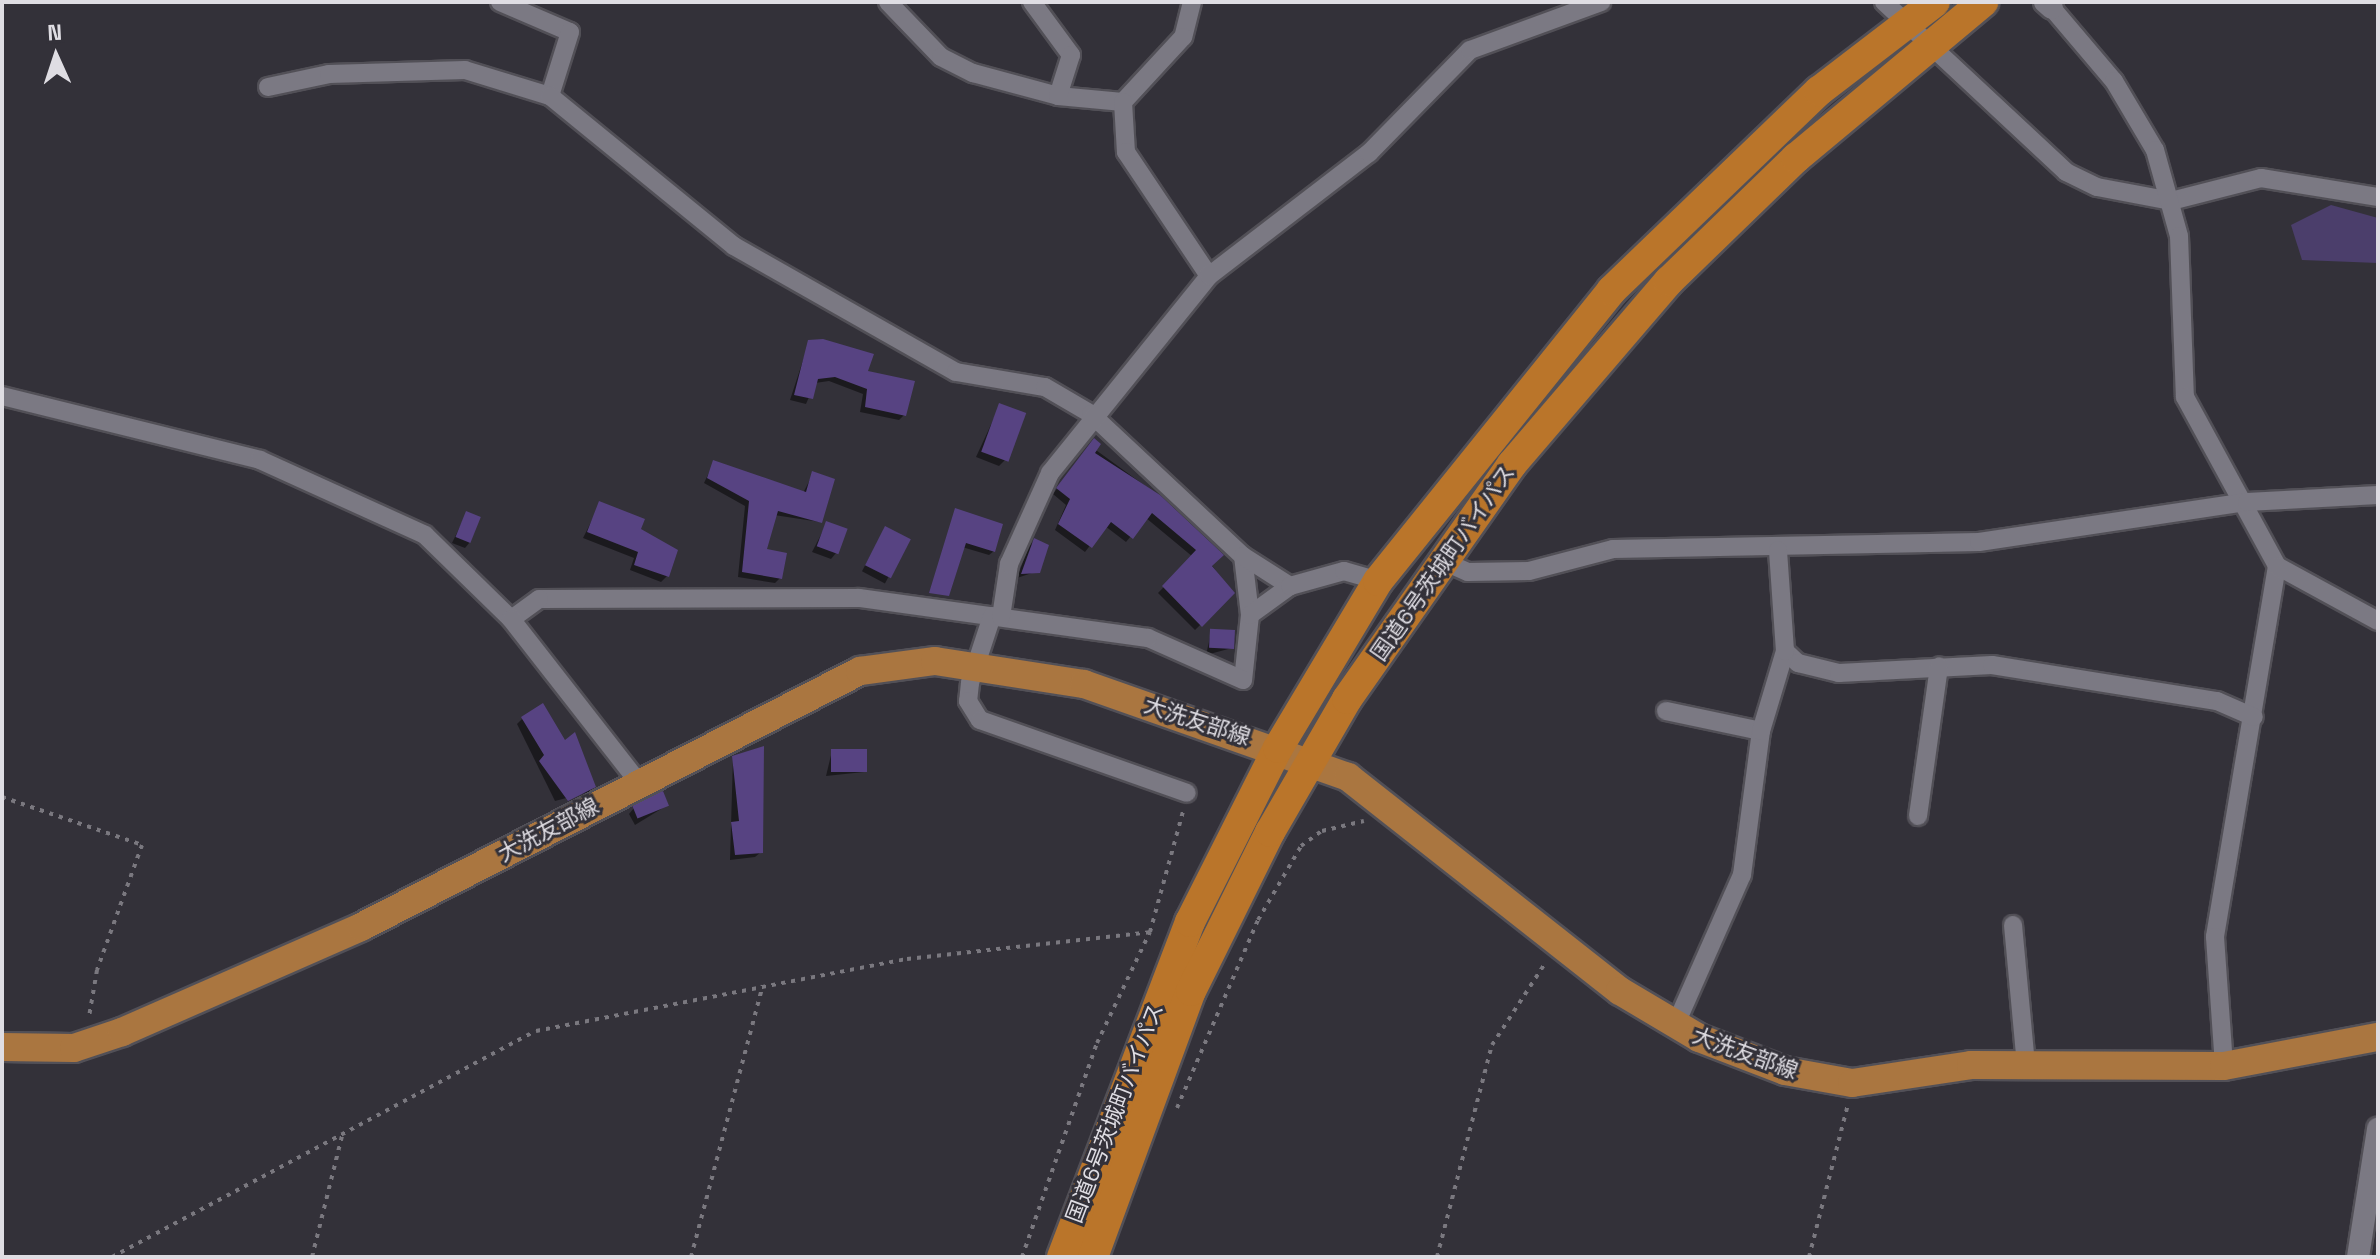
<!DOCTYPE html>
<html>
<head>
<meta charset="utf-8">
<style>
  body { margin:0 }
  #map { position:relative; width:2380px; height:1259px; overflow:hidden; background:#333139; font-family:"Space Grotesk","Noto Sans JP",sans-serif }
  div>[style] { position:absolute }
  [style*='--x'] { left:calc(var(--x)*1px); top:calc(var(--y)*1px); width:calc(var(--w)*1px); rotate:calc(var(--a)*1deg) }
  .green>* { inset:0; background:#4b3e6b }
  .shadow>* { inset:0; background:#0007; transform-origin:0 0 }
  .building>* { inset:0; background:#574382; transform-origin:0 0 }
  .path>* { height:4px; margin-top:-2px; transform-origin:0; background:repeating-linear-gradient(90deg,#7a787f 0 4px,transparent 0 10px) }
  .roads { filter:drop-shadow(2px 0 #525057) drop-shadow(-2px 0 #525057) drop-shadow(0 2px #525057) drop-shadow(0 -2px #525057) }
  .minor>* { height:18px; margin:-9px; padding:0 9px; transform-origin:9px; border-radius:9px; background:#7b7983 }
  .tertiary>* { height:22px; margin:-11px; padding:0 11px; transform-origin:11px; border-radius:11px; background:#7b7983 }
  .primary>* { height:28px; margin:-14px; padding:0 14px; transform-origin:14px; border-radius:14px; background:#aa7640 }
  .trunk>* { height:30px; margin:-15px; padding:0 15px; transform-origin:15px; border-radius:15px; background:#ba752a }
  span { translate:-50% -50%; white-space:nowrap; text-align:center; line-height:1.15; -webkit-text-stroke:6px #333139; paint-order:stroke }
  .street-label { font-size:22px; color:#dfdde3 }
  .frame { position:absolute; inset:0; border:4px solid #dfdde3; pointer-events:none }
  .north { position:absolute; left:16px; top:16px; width:80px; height:80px; -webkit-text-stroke:6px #333139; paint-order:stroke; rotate:357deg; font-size:22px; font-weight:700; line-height:32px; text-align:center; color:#dfdde3 }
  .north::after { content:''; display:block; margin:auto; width:28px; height:36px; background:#dfdde3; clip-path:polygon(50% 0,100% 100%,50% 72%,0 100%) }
</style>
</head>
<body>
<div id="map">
  <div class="green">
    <i style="clip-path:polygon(2331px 205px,2378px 218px,2378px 263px,2302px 260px,2291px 225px)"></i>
  </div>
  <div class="shadow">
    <i style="clip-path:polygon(809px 342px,866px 372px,904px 415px,899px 420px,860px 412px,863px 394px,829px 381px,815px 383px,806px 404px,790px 400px)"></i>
    <i style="clip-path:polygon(1000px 405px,1005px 460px,999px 466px,976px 457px)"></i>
    <i style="clip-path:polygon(1089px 445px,1159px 496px,1233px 593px,1195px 630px,1158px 593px,1193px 557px,1146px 518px,1126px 542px,1105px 526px,1085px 552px,1055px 530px,1066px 505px,1053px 494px)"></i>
    <i style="clip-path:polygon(714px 462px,803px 493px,813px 474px,820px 522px,774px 515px,764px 551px,780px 578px,775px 583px,738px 577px,745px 506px,704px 483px)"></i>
    <i style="clip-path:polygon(600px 504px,639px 530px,667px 576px,661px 582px,630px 570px,634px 558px,583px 538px)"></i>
    <i style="clip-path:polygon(955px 510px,994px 551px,989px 555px,962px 547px)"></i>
    <i style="clip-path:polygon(466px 514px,470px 542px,465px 548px,452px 543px)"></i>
    <i style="clip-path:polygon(827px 523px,836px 553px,831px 559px,812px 552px)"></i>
    <i style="left:885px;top:528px;width:26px;height:49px;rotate:28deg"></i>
    <i style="clip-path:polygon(1034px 541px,1038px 571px,1017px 578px,1029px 546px)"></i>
    <i style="clip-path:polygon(1211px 633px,1232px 648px,1206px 655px)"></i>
    <i style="clip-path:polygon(522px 719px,594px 787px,589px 792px,555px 801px,517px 724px)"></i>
    <i style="clip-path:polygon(832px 751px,864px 772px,826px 776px)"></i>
    <i style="clip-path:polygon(733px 758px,761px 852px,755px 857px,730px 860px)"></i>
    <i style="clip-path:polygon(666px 806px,635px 825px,629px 814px,634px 808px)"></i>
  </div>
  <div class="building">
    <i style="clip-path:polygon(823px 339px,874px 354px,868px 371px,915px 381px,906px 416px,865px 407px,867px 389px,835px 377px,818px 379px,813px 399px,794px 395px,808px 340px)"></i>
    <i style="left:999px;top:403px;width:29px;height:52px;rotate:20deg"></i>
    <i style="clip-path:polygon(1094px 438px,1101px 444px,1095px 453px,1160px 495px,1224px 555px,1212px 566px,1235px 593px,1202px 627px,1162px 586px,1196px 550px,1152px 513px,1133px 539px,1111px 522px,1092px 548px,1058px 524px,1070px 499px,1056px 488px)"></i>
    <i style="clip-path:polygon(713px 460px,806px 492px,812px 471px,835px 479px,822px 523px,778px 511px,767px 549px,787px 553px,782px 579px,742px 572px,749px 501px,707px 478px)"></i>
    <i style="clip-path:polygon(599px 501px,645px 519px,641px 529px,678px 550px,669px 577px,634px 565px,638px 552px,587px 532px)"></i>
    <i style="clip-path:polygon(955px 508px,1003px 524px,995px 552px,966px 543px,949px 596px,929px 593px)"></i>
    <i style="left:466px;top:511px;width:16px;height:28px;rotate:22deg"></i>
    <i style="left:826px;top:521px;width:23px;height:27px;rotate:20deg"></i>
    <i style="left:885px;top:526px;width:29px;height:44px;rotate:27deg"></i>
    <i style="clip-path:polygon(1034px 538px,1049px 545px,1040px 573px,1021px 574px)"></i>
    <i style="left:1235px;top:630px;width:19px;height:25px;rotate:93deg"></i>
    <i style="clip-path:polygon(543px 703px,565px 740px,575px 732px,596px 787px,568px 801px,539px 761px,544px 755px,521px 717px)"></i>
    <i style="clip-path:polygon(764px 746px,763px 853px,735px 855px,731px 822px,739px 821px,732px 756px)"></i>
    <i style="left:831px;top:749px;width:36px;height:23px"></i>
    <i style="left:663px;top:791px;width:16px;height:34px;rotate:68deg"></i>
  </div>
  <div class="path">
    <i style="--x:2;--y:797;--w:148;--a:18.9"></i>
    <i style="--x:142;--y:845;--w:133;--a:109.8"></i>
    <i style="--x:97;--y:970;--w:48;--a:99.7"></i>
    <i style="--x:1177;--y:1108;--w:205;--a:-66.7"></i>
    <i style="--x:1258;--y:920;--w:86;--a:-59.8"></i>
    <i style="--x:1301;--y:846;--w:26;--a:-36"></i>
    <i style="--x:1322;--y:831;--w:43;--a:-13.4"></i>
    <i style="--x:112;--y:1257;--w:480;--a:-28.1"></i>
    <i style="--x:536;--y:1031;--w:378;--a:-11"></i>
    <i style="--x:907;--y:959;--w:244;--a:-6.3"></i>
    <i style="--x:312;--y:1257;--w:125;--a:-76.1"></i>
    <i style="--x:691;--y:1257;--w:281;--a:-75.2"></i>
    <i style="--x:1022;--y:1257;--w:227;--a:-70.7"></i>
    <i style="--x:1097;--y:1043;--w:123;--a:-64.5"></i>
    <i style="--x:1150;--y:932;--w:125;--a:-74.7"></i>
    <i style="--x:1437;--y:1257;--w:219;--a:-75.5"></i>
    <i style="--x:1492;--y:1045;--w:99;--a:-57"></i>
    <i style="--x:1809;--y:1257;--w:158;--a:-75.7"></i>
  </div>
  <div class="roads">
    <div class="minor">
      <i style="--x:500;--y:2;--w:76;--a:23.2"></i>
      <i style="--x:570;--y:32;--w:67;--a:107.4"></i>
      <i style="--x:888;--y:2;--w:76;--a:46.1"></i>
      <i style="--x:941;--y:57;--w:36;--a:27"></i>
      <i style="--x:973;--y:73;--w:88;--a:15.1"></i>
      <i style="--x:1058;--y:96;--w:65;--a:5.3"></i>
      <i style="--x:1032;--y:2;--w:66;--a:53.7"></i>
      <i style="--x:1071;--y:55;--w:43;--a:107.6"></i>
      <i style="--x:1192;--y:2;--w:36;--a:104"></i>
      <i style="--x:1183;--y:37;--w:88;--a:132.7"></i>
      <i style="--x:1123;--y:102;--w:50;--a:86.6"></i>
      <i style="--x:1126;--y:152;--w:149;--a:56.2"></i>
      <i style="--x:1884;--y:2;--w:249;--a:43"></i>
      <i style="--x:2066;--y:172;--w:34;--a:26"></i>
      <i style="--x:2097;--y:187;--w:75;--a:10.7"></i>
      <i style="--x:2171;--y:201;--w:93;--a:-14.3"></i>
      <i style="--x:2261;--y:178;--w:119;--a:9.2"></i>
      <i style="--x:2052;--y:8;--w:96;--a:49.7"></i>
      <i style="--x:2114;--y:81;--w:80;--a:59.3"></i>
      <i style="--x:2155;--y:150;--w:89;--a:74.4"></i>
      <i style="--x:2179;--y:236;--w:161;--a:87.9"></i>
      <i style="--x:2185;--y:397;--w:192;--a:61.4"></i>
      <i style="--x:2277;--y:566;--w:376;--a:99.5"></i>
      <i style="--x:2215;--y:937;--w:129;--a:86"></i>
      <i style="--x:268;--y:87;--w:62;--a:-12"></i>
      <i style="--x:329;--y:74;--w:136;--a:-1.7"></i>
      <i style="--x:465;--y:70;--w:89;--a:17"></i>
      <i style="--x:550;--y:96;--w:237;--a:39.2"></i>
      <i style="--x:734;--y:246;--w:255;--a:29.6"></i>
      <i style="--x:956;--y:372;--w:90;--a:9.6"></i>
      <i style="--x:1045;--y:387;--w:53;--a:30.4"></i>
      <i style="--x:1091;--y:414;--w:208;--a:43.1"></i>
      <i style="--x:1243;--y:556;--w:59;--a:83.2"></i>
      <i style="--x:1250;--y:615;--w:65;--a:96.1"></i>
      <i style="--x:1243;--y:680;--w:104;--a:-156.1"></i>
      <i style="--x:1148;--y:638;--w:292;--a:-172.1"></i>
      <i style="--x:859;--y:598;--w:320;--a:179.8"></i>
      <i style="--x:539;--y:599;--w:34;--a:144"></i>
      <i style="--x:2;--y:396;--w:266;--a:13.9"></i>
      <i style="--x:260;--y:460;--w:181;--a:24.4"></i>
      <i style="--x:425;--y:535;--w:120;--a:44.3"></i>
      <i style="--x:511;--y:619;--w:208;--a:52"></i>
      <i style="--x:1243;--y:556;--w:56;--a:32.6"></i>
      <i style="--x:1443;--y:561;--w:27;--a:24"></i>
      <i style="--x:1468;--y:572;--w:61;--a:-0.9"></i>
      <i style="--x:1529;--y:571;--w:87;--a:-14.7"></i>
      <i style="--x:1613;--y:549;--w:366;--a:-1.1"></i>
      <i style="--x:1979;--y:542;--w:271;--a:-8.5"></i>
      <i style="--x:2247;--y:502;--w:131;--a:-3.1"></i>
      <i style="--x:2277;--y:566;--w:115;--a:28.6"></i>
      <i style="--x:1250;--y:615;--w:49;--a:-35.9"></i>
      <i style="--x:1290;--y:586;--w:56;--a:-15.5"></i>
      <i style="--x:1344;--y:571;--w:35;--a:16"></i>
      <i style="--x:992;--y:616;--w:71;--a:108.2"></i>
      <i style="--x:970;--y:683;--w:18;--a:96"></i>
      <i style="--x:968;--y:701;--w:22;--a:58"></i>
      <i style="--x:980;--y:720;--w:219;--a:19.4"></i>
      <i style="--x:1001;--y:617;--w:54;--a:-81.4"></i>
      <i style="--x:1009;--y:564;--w:100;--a:-65.7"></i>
      <i style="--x:1050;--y:473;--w:253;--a:-51.1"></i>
      <i style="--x:1209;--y:276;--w:202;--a:-37.6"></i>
      <i style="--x:1369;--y:153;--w:144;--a:-45.6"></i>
      <i style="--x:1470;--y:50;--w:140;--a:-20.1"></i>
      <i style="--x:1785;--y:651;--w:18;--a:43"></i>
      <i style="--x:1798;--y:663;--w:42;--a:13.7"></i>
      <i style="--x:1839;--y:673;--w:153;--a:-3"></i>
      <i style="--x:1992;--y:665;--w:228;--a:9.1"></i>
      <i style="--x:2217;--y:701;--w:40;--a:23.4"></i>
      <i style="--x:1666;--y:711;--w:97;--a:11.9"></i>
      <i style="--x:1918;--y:816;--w:151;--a:-82"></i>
      <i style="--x:2013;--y:925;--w:140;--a:84.7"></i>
      <i style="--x:1675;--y:1026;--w:165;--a:-66.1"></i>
      <i style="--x:1742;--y:875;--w:145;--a:-82.5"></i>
      <i style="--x:1761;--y:731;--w:84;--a:-73.3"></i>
      <i style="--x:1785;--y:651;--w:101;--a:-94"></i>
    </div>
    <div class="tertiary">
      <i style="--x:2045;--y:2;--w:9;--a:41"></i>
      <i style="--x:2358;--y:1257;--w:130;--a:-81.1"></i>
    </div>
    <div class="primary">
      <i style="--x:2;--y:1047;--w:72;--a:0.8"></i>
      <i style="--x:74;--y:1048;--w:51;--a:-18.4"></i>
      <i style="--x:122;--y:1032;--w:261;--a:-23.7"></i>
      <i style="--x:361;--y:927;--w:561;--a:-27.16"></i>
      <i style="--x:860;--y:671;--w:76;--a:-7.6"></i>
      <i style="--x:935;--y:661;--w:151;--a:8.8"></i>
      <i style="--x:1084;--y:684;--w:280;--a:19.4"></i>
      <i style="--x:1348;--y:777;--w:346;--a:38.2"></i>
      <i style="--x:1620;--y:991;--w:92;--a:30.7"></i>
      <i style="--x:1699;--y:1038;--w:92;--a:21"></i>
      <i style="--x:1785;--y:1071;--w:68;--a:10.2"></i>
      <i style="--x:1852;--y:1083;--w:120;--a:-8.6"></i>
      <i style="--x:1971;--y:1065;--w:253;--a:0.2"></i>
      <i style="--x:2224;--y:1066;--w:157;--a:-10.7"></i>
    </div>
    <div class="trunk">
      <i style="--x:1062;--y:1257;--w:359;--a:-69.1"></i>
      <i style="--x:1190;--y:922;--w:195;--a:-63.2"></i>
      <i style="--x:1278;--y:748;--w:195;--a:-59.1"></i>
      <i style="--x:1378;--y:581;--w:373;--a:-51.2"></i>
      <i style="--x:1612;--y:290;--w:287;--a:-43.9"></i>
      <i style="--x:1819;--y:91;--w:146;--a:-37.5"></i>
      <i style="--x:1093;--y:1257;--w:283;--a:-69.8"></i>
      <i style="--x:1191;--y:991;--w:178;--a:-63.6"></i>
      <i style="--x:1270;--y:832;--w:154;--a:-59.9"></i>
      <i style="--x:1347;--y:699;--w:287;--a:-54.9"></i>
      <i style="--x:1512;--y:464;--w:241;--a:-49.4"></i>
      <i style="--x:1669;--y:281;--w:177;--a:-44.1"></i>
      <i style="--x:1796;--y:158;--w:244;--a:-39.8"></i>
    </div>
  </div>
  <div class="street-label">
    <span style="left:1443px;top:563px;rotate:-55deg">国道6号茨城町バイパス</span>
    <span style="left:1197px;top:721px;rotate:18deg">大洗友部線</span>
    <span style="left:548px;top:830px;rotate:-28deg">大洗友部線</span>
    <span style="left:1745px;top:1053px;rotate:20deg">大洗友部線</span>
    <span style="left:1115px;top:1113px;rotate:-69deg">国道6号茨城町バイパス</span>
  </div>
  <div class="frame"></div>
  <div class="north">N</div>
</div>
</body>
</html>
